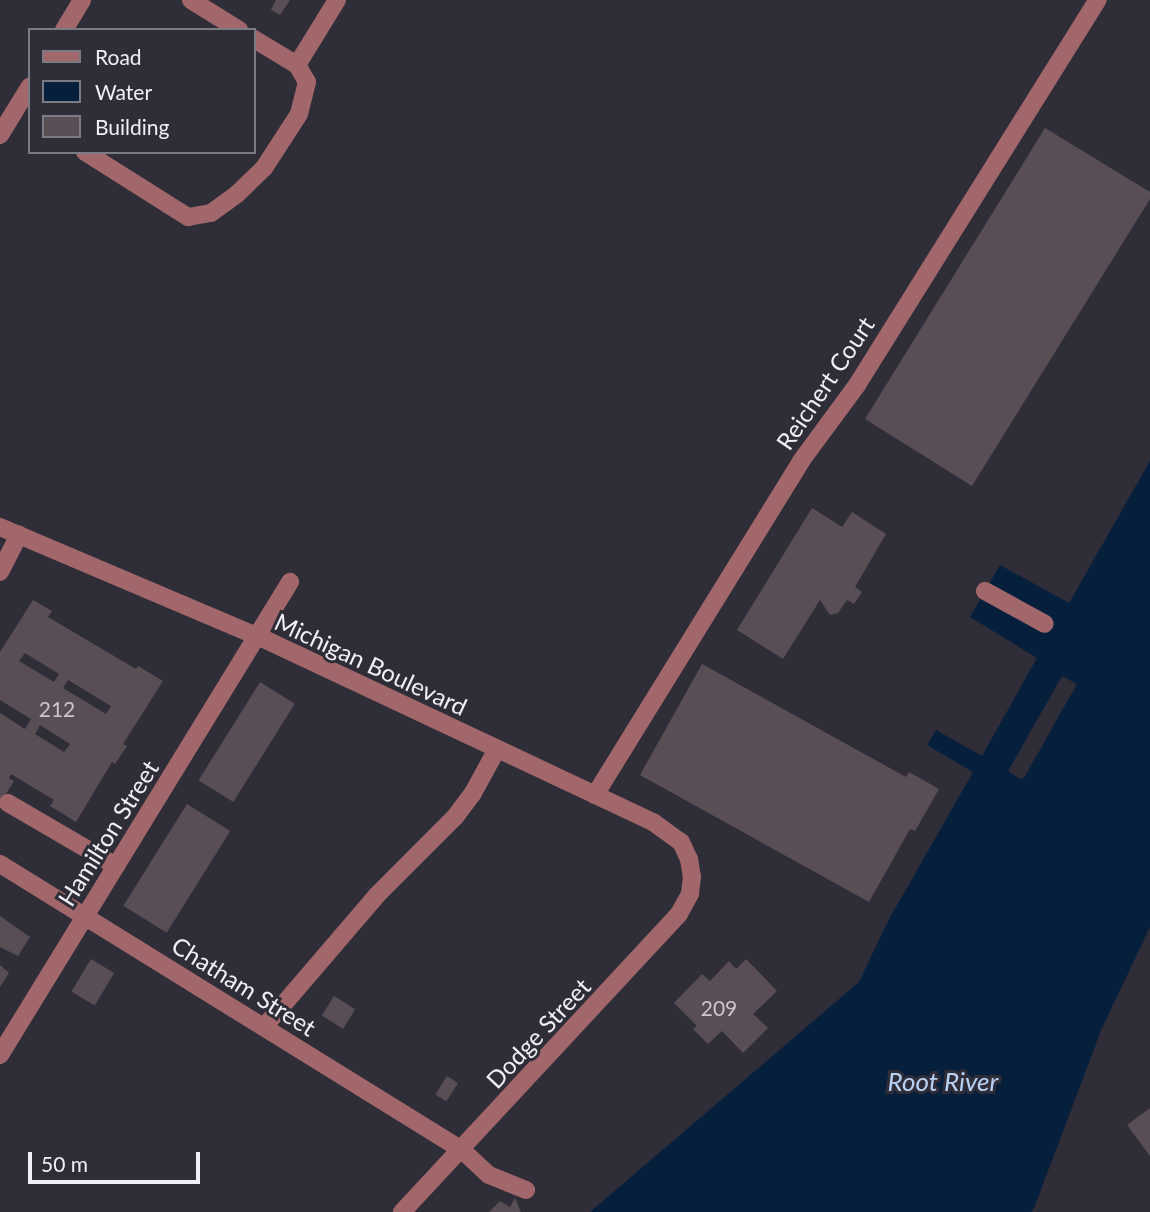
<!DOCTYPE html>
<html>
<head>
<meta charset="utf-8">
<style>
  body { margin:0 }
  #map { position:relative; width:1150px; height:1212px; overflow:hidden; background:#2f2d38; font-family:Lato,sans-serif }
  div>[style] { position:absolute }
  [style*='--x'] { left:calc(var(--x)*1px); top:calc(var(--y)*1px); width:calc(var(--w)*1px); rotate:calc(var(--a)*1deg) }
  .water>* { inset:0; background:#061f3d }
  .pier>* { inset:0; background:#2f2d38 }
  .building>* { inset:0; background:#594e55; transform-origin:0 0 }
  .minor>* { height:18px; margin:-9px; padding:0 9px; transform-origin:9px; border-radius:9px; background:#a2676a }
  span { translate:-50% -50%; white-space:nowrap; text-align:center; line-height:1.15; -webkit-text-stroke:6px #2f2d38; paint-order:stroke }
  .number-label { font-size:21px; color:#cac7ce }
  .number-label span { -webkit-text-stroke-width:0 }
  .street-label { font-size:24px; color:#f0eff6 }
  .water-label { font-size:26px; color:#b7d1f4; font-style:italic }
  .legend { position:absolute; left:28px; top:28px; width:228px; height:126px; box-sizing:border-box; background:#2f2d38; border:2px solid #7c7b84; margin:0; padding:9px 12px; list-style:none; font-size:21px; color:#f0eff6 }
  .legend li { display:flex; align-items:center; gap:14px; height:35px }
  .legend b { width:35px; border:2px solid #7c7b84 }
  .scale { position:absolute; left:28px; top:1152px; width:172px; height:32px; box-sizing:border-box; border:4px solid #f0eff6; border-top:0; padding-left:9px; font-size:21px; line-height:24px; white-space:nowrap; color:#f0eff6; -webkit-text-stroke:5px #2f2d38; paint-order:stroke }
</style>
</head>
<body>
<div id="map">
  <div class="water">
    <i style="clip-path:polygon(1150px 461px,1150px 927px,1102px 1028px,1034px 1208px,1031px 1212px,590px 1212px,859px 982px,888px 921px,973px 772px,927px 745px,936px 730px,982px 756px,1037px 658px,970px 617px,1000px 565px,1069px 603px)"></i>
  </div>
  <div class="pier">
    <i style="clip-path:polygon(1062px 676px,1077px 684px,1024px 778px,1020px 779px,1008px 771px)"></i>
  </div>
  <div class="building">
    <i style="clip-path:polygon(276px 0,290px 0,280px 15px,271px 10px)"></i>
    <i style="clip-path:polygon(1045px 128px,1150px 192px,1150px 199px,972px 486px,865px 419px)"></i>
    <i style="clip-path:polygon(812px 508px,842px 527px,852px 512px,886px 534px,855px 587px,862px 592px,854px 604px,847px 600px,838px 613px,830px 615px,820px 600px,783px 659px,737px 630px)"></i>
    <i style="clip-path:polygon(evenodd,33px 600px,52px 611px,48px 617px,136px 669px,138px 666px,163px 681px,123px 744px,127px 746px,115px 764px,112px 762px,76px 822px,50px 806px,54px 800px,11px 774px,9px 778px,14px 781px,0 804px,0 713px,25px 729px,31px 719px,0 700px,0 652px,33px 600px,25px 653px,59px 674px,54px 682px,19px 661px,25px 653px,33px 600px,68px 680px,111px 706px,106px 714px,63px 688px,68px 680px,33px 600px,40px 725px,70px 744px,64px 752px,35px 734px,40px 725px)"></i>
    <i style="clip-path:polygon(702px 664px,906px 777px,909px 772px,939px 789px,915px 831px,910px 829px,869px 902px,640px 775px)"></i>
    <i style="left:260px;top:682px;width:41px;height:116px;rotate:32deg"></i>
    <i style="left:187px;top:804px;width:51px;height:120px;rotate:32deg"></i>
    <i style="clip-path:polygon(0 916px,30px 937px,18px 956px,0 947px)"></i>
    <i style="left:91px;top:959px;width:27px;height:38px;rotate:31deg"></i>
    <i style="clip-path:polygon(746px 959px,777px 991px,753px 1014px,768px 1028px,743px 1053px,722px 1031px,708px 1044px,693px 1029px,697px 1026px,674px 1003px,702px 974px,710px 981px,729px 961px,736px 969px)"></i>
    <i style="clip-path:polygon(0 965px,9px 973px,0 987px)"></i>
    <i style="left:334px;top:996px;width:25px;height:23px;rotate:32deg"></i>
    <i style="left:447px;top:1076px;width:13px;height:22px;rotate:32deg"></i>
    <i style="clip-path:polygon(1150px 1108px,1150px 1156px,1127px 1125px)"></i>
    <i style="clip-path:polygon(515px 1198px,521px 1212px,489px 1212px,500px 1201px,510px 1207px)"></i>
  </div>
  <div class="minor">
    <i style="--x:191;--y:0;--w:57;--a:32"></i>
    <i style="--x:64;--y:30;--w:35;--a:-59"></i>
    <i style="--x:297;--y:65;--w:76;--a:-58.4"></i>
    <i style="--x:0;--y:135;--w:57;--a:-58.5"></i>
    <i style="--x:85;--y:152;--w:122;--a:32.3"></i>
    <i style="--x:188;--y:217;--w:23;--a:-10"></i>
    <i style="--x:211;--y:213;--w:32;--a:-36"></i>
    <i style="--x:237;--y:194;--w:37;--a:-44"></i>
    <i style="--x:264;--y:168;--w:64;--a:-57.1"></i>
    <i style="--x:299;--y:114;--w:33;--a:-76"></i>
    <i style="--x:307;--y:82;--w:20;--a:-120"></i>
    <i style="--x:297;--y:65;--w:50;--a:-148.8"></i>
    <i style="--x:0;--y:527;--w:287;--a:23"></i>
    <i style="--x:264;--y:639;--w:430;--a:25.2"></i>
    <i style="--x:653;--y:822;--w:34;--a:36"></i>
    <i style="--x:681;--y:842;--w:19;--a:65"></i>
    <i style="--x:689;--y:859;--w:18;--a:81"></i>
    <i style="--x:692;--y:877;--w:17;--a:97"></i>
    <i style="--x:690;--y:894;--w:23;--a:119"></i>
    <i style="--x:679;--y:914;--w:407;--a:132.9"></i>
    <i style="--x:0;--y:572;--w:42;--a:-62.8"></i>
    <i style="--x:985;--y:591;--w:68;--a:28.8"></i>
    <i style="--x:595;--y:795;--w:392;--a:-58.3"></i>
    <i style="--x:801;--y:461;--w:94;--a:-53.6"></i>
    <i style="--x:857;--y:385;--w:454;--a:-58"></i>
    <i style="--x:8;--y:803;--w:125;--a:30.3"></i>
    <i style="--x:0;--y:864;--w:543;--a:31.76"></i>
    <i style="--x:462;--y:1150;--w:37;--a:43"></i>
    <i style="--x:489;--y:1175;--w:40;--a:22"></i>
    <i style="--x:264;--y:1027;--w:174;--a:-49.4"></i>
    <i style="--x:377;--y:895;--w:110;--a:-45"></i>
    <i style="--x:455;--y:817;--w:30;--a:-53"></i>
    <i style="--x:473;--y:793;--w:50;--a:-61.4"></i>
    <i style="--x:0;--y:1055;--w:555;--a:-58.49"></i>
  </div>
  <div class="number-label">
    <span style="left:57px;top:709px">212</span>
    <span style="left:719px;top:1008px">209</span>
  </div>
  <div class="street-label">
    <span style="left:825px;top:383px;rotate:-56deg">Reichert Court</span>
    <span style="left:371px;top:664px;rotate:25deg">Michigan Boulevard</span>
    <span style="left:108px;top:833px;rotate:-58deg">Hamilton Street</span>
    <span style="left:244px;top:986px;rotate:32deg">Chatham Street</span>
    <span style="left:538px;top:1033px;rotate:-47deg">Dodge Street</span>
  </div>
  <div class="water-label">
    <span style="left:943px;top:1082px">Root River</span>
  </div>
  <ul class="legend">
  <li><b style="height:9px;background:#a2676a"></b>Road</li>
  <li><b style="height:19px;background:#061f3d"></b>Water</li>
  <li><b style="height:19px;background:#594e55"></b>Building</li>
  </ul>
  <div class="scale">50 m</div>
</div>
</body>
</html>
